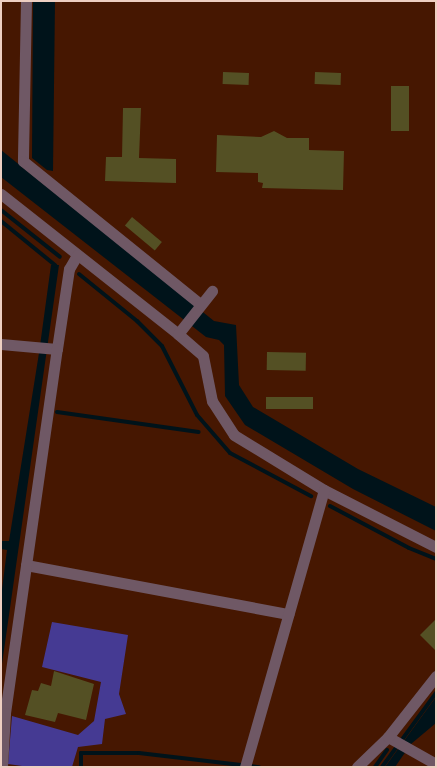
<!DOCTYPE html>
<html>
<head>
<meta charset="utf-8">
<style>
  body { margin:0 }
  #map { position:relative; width:437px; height:768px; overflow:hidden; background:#461701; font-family:Montserrat,sans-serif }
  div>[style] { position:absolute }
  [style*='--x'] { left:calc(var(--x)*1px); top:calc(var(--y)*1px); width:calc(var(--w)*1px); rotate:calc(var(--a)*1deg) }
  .green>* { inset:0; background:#453a93 }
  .water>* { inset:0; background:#00131a }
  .stream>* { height:4px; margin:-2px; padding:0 2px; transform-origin:2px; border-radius:2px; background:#00131a }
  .building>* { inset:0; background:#545024; transform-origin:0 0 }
  .minor>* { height:11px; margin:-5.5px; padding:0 5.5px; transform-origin:5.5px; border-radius:5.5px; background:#6f5865 }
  span { translate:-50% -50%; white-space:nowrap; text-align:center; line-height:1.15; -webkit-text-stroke:5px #361202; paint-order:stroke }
  .frame { position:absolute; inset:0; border:2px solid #eecfc2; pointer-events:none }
</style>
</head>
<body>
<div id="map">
  <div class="green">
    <i style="clip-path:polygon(52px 622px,128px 635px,119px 694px,126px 714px,105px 719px,102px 744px,78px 747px,72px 767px,29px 767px,8px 764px,12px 716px,78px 735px,94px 721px,101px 682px,42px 667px)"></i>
  </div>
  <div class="water">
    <i style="clip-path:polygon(33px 1px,55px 1px,53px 171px,47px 170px,32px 158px)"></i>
    <i style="clip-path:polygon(1px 150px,214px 321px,236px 325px,239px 385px,253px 407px,358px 469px,436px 507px,436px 531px,353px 489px,245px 425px,225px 396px,224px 345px,219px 340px,206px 337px,1px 177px)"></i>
    <i style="clip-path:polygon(51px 265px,59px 265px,1px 671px,1px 597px,7px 550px,1px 549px,1px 541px,9px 541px,39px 353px)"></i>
    <i style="clip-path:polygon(436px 697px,436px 723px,411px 744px,395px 767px,385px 767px)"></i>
  </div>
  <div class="stream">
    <i style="--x:1;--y:210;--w:75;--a:38.5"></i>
    <i style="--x:1;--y:221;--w:70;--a:39.2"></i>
    <i style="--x:79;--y:274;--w:75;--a:39"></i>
    <i style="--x:137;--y:321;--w:35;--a:45"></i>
    <i style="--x:162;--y:346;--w:77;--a:63.1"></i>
    <i style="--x:197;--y:415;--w:50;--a:49"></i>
    <i style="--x:230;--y:453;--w:92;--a:28"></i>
    <i style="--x:57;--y:412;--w:143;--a:8"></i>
    <i style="--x:330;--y:506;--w:89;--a:28"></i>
    <i style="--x:409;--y:548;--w:29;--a:22"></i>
    <i style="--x:81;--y:767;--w:14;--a:-90"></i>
    <i style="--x:81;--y:753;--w:58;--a:0"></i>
    <i style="--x:139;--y:753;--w:121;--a:6.7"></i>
    <i style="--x:375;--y:767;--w:21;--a:-55"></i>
    <i style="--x:382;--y:767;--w:92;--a:-53.9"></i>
  </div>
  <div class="building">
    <i style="left:223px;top:72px;width:26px;height:12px;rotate:2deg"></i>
    <i style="left:315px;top:72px;width:26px;height:12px;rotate:2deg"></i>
    <i style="left:391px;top:86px;width:18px;height:45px"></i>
    <i style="clip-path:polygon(123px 108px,141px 108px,139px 158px,176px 159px,176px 183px,105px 181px,106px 157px,122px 157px)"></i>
    <i style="clip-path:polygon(274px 131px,287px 138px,309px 138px,309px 150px,344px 151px,343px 190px,262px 188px,263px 183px,258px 182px,258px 173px,216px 172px,217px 135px,261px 137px)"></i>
    <i style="left:132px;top:217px;width:39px;height:11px;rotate:40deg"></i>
    <i style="left:267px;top:352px;width:39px;height:18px;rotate:1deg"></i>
    <i style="left:266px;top:397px;width:47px;height:12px"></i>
    <i style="clip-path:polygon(436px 619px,436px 651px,420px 635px)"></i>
    <i style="clip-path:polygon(54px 671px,94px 684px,86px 720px,58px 713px,55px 722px,25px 715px,32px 690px,38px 691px,41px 683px,51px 686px)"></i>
  </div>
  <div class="minor">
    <i style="--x:26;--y:1;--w:160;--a:91.1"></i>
    <i style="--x:23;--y:161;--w:228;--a:38.9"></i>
    <i style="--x:1;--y:194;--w:226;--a:38.3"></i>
    <i style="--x:178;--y:334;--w:33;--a:41"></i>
    <i style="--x:203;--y:356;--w:46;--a:78.7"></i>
    <i style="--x:212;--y:401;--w:40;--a:57.1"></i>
    <i style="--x:234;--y:435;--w:105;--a:31.4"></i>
    <i style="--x:324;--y:490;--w:126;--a:27"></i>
    <i style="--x:178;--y:334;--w:55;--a:-51.7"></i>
    <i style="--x:1;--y:344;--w:56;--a:5.1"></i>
    <i style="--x:57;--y:349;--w:81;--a:-81.5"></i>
    <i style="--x:69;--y:269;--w:16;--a:-60"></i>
    <i style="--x:26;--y:565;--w:267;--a:10.6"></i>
    <i style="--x:1;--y:712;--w:4;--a:14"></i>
    <i style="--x:5;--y:713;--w:368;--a:-81.9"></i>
    <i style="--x:388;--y:737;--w:55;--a:29.4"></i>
    <i style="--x:2;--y:767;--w:54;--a:-86.8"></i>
    <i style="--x:245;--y:767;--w:288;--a:-74.1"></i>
    <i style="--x:357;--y:767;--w:43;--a:-44.1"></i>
    <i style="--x:388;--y:737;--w:78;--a:-51.8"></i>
  </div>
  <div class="frame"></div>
</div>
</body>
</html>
